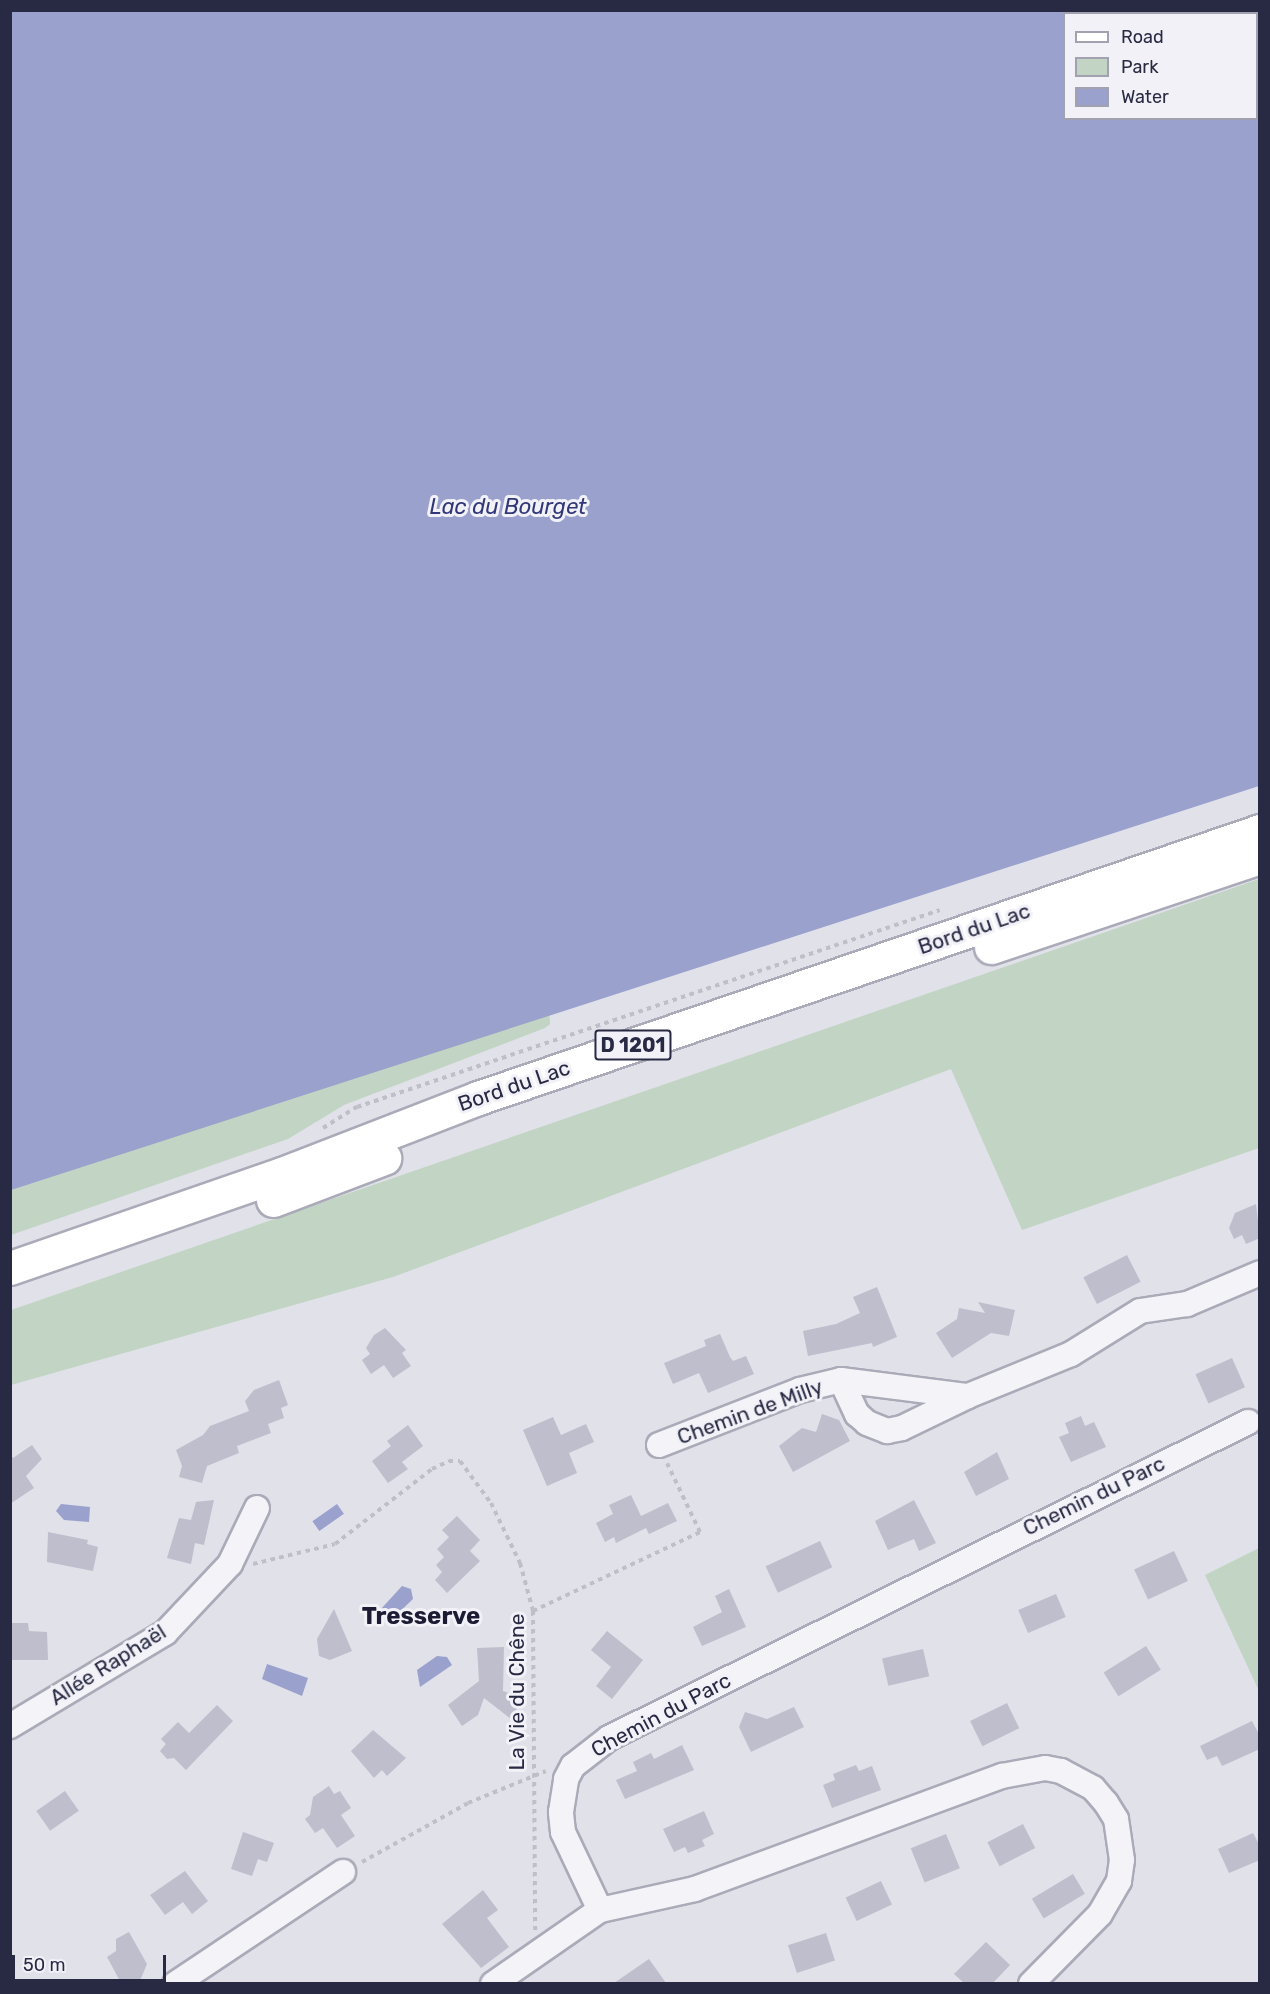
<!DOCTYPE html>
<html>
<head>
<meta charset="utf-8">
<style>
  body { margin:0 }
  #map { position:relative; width:1270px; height:1994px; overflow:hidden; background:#e1e1ea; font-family:Rubik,sans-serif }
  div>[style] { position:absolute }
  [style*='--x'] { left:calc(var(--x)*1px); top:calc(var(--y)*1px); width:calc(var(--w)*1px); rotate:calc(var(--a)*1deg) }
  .green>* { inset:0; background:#c2d4c3 }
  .water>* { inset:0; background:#9aa1cc; transform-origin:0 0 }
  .building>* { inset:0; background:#bebecd; transform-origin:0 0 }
  .path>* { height:4px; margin-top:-2px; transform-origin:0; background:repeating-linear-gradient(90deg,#bfbfc9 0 4.5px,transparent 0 9px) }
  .roads { filter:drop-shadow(2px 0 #aaaab8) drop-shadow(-2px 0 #aaaab8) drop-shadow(0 2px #aaaab8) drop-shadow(0 -2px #aaaab8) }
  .minor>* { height:24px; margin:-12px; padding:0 12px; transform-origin:12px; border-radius:12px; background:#f4f4f8 }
  .primary>* { height:33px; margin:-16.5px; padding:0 16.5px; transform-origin:16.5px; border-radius:16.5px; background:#fff }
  span { translate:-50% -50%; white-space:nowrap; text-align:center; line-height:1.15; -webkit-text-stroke:6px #f1f1f7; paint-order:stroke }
  .shield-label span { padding:2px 4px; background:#f1f1f7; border:2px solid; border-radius:4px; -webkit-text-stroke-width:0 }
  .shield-label { font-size:20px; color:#282943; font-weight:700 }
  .street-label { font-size:21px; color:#282943 }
  .water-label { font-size:22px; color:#313778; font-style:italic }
  .quarter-label { font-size:24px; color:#1b1b33; font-weight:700 }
  .frame { position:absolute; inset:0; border:12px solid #282943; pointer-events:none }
  .legend { position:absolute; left:1063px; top:12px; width:195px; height:108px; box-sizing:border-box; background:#f1f1f7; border:2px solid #a1a1af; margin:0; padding:8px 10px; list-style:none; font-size:18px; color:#282943 }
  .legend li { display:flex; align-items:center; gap:12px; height:30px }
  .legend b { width:30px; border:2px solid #a1a1af }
  .scale { position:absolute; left:12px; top:1955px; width:154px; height:27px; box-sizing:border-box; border:3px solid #282943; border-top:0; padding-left:8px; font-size:18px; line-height:21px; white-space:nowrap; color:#282943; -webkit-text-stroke:4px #f1f1f7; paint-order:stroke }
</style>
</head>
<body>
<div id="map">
  <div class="green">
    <i style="clip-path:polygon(1259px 879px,1259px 1148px,1022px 1230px,951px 1069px,393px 1277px,11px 1385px,11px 1310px)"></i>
    <i style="clip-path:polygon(548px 986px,550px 1024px,545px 1028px,344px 1105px,288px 1139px,11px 1235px,10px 1086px)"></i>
    <i style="clip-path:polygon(1259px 1548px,1259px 1691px,1205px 1575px)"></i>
  </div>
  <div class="water">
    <i style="clip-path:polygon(evenodd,10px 11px,1259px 11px,1259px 786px,11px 1190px,10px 11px,1064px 14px,1256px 14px,1256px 118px,1064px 118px,1064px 14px)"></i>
    <i style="clip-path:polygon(61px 1504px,90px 1507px,89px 1522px,64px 1520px,56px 1511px)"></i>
    <i style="left:337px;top:1504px;width:12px;height:30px;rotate:55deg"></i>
    <i style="clip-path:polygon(402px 1586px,411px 1589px,413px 1599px,391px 1620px,381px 1609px)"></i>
    <i style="clip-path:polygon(437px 1656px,447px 1657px,452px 1665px,420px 1687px,417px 1670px)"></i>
    <i style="clip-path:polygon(267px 1664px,308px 1678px,302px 1696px,262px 1679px)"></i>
  </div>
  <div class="building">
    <i style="clip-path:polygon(1256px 1204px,1260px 1238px,1246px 1244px,1242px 1235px,1234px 1239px,1229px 1228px,1235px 1213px)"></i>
    <i style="left:1127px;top:1255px;width:30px;height:49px;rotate:63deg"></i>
    <i style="clip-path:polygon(877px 1287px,897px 1337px,873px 1347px,872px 1343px,808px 1356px,803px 1331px,836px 1324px,860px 1313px,853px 1297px)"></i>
    <i style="clip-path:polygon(978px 1302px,1015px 1310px,1009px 1336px,991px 1333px,952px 1358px,936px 1333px,957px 1319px,959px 1308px,985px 1313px)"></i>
    <i style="clip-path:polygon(385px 1328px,406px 1350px,402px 1353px,411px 1366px,393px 1378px,384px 1365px,371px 1374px,362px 1360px,370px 1354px,366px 1348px,374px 1335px)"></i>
    <i style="clip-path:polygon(720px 1334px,730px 1357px,733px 1361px,746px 1356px,754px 1374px,708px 1393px,699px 1373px,673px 1384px,664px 1363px,706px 1346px,704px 1340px)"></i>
    <i style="left:1232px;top:1358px;width:32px;height:40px;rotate:66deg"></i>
    <i style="clip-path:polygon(279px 1380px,288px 1405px,281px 1408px,284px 1418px,268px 1424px,271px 1433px,237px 1446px,239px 1453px,207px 1466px,202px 1483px,179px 1477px,182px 1466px,176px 1450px,203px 1435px,210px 1426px,249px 1411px,245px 1401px,254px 1390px)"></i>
    <i style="clip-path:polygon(822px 1414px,839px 1420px,850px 1441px,793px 1472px,779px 1446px,802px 1428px,816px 1432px)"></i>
    <i style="clip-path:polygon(1081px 1416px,1085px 1426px,1094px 1422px,1106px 1447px,1071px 1462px,1059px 1437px,1069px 1433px,1065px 1423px)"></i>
    <i style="clip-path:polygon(553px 1417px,561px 1435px,586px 1424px,594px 1442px,569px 1453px,577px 1473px,547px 1486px,523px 1430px)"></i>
    <i style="clip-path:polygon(408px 1425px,423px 1446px,402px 1462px,408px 1469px,388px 1483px,372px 1461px,391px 1446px,387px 1441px)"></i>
    <i style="clip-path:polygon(32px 1445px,42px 1459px,26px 1476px,34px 1488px,10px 1504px,10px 1454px,13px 1458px)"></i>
    <i style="clip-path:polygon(997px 1452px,1009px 1479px,976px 1496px,964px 1472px)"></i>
    <i style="clip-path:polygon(631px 1495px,641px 1516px,668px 1503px,677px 1521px,649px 1534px,646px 1528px,616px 1543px,614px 1537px,605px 1542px,596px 1523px,613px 1514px,609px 1505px)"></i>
    <i style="clip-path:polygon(214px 1500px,204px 1545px,195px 1543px,191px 1564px,167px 1558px,179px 1518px,191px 1520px,196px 1502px)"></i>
    <i style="clip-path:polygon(914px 1500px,936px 1543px,919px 1551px,914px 1539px,888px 1550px,875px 1521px)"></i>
    <i style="clip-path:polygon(457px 1516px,480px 1540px,470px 1551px,480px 1561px,447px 1593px,435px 1580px,442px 1572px,436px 1565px,444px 1557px,437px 1549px,449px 1537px,442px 1530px)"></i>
    <i style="clip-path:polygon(48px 1532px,88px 1540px,87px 1544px,98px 1547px,93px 1571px,47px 1562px)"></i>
    <i style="left:820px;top:1541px;width:29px;height:60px;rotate:65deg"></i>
    <i style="left:1174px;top:1551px;width:33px;height:44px;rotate:65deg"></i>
    <i style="clip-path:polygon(729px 1589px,746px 1627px,702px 1646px,693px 1627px,722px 1612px,715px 1596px)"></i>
    <i style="left:1056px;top:1594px;width:25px;height:41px;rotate:67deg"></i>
    <i style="clip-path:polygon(334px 1609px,352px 1651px,330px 1660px,319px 1656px,317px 1639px)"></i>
    <i style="clip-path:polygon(10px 1623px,28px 1623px,29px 1631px,47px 1632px,48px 1660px,10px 1660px)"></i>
    <i style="clip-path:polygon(607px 1631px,643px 1660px,612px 1699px,596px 1686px,611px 1667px,591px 1650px)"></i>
    <i style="left:1146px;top:1646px;width:28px;height:50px;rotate:58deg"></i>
    <i style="clip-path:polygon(504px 1647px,503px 1691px,523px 1698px,511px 1719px,484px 1698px,478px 1715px,462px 1726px,448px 1705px,479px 1681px,477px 1648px)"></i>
    <i style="left:923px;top:1649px;width:28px;height:42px;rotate:77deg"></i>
    <i style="left:1007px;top:1703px;width:28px;height:41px;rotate:64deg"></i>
    <i style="clip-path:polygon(217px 1705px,233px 1721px,186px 1770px,174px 1758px,167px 1759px,160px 1751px,166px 1744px,161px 1739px,178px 1722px,189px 1733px)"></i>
    <i style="clip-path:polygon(794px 1707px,804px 1727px,751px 1752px,739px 1727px,745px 1712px,767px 1719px)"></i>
    <i style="clip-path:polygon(1252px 1721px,1260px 1736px,1260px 1749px,1222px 1766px,1217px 1756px,1207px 1760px,1200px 1746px)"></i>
    <i style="clip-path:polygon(373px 1730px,406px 1758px,387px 1776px,382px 1770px,374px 1778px,351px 1751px)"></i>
    <i style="clip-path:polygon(682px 1745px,694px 1770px,625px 1799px,616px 1780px,637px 1771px,633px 1762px,651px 1753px,654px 1759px)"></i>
    <i style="clip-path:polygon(856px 1765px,859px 1771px,872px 1766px,881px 1790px,832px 1808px,823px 1785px,835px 1780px,833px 1774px)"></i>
    <i style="clip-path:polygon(329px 1786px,334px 1794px,340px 1791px,351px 1808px,341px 1815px,355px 1836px,337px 1848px,323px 1828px,315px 1833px,305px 1819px,310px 1815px,313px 1797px)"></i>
    <i style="left:65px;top:1791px;width:24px;height:35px;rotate:55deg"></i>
    <i style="clip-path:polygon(704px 1811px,714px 1834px,702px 1840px,705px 1846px,688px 1853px,685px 1847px,674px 1852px,663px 1829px)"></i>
    <i style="left:1023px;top:1824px;width:27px;height:40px;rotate:63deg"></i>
    <i style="clip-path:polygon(243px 1832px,274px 1843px,267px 1862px,258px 1859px,252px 1876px,231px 1869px)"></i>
    <i style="clip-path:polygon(1253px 1833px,1260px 1846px,1260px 1860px,1229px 1873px,1218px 1849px)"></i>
    <i style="left:946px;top:1834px;width:37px;height:38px;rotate:68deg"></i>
    <i style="clip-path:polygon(185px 1871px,208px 1901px,192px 1914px,183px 1902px,165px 1915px,150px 1895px)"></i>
    <i style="left:1073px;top:1874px;width:23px;height:48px;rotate:59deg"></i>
    <i style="left:881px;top:1881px;width:26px;height:39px;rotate:65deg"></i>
    <i style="clip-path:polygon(483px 1890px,498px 1910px,487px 1918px,509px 1947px,481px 1968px,442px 1924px)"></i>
    <i style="clip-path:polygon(129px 1932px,147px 1964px,139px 1983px,121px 1983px,107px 1957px,116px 1951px,116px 1939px)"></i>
    <i style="left:826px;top:1933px;width:29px;height:40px;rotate:72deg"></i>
    <i style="clip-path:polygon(986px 1942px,1010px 1965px,993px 1983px,964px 1983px,954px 1974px)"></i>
    <i style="clip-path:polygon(649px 1959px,666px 1983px,614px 1983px)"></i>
  </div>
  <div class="path">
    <i style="--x:323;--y:1128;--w:40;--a:-32"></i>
    <i style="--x:357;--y:1107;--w:615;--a:-18.67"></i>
    <i style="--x:253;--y:1564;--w:84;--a:-13.7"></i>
    <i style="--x:335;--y:1544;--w:123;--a:-37.7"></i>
    <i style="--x:432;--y:1469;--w:19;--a:-25"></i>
    <i style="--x:449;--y:1461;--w:11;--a:0"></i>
    <i style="--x:460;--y:1461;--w:52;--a:53.6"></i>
    <i style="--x:491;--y:1503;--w:67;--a:64.2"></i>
    <i style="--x:520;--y:1563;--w:50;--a:74.8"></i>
    <i style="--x:533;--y:1611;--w:319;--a:89.6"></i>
    <i style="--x:533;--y:1611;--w:185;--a:-25.3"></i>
    <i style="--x:700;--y:1532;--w:76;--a:-115.6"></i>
    <i style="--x:362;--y:1862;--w:121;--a:-29.1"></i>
    <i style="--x:468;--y:1803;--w:84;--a:-22.3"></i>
  </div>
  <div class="roads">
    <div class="minor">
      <i style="--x:841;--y:1380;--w:38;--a:65"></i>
      <i style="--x:857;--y:1414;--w:13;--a:42"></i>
      <i style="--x:867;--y:1423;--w:22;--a:22"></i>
      <i style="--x:887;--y:1431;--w:15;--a:-11"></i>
      <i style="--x:902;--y:1428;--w:73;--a:-25.9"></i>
      <i style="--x:659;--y:1445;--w:151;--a:-21.3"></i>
      <i style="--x:800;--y:1390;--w:42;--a:-13.7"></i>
      <i style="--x:841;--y:1380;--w:128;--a:7.2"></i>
      <i style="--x:968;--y:1396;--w:111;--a:-22.2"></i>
      <i style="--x:1071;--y:1354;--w:81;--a:-31.9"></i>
      <i style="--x:1140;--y:1311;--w:48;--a:-8.5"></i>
      <i style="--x:1187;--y:1304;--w:79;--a:-23"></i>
      <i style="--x:10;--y:1726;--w:181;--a:-31"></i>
      <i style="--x:165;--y:1633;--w:95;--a:-46.7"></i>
      <i style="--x:230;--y:1564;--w:62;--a:-64.3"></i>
      <i style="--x:175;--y:1984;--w:202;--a:-33.7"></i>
      <i style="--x:493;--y:1984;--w:130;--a:-34.7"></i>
      <i style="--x:1031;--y:1984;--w:98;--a:-45.4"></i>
      <i style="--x:1100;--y:1914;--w:38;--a:-60"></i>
      <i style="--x:1119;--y:1881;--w:21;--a:-82"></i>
      <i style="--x:1122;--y:1860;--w:41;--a:-98.3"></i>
      <i style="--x:1116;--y:1819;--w:19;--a:-122"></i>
      <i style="--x:1106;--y:1803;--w:20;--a:-131"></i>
      <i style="--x:1093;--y:1788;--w:36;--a:-152"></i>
      <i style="--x:1061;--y:1771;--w:16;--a:-169"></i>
      <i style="--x:1045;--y:1768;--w:44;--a:169.5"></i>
      <i style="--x:1002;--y:1776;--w:327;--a:159.8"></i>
      <i style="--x:695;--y:1889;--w:97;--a:167.5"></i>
      <i style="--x:600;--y:1910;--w:86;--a:-115.4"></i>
      <i style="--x:563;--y:1832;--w:20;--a:-96"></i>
      <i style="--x:561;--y:1812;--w:33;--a:-81"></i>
      <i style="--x:566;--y:1779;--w:15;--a:-62"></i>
      <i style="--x:573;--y:1766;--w:46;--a:-37.9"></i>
      <i style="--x:609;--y:1738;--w:713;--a:-26.31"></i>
    </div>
    <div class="primary">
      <i style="--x:991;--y:947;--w:284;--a:-18.5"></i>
      <i style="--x:273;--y:1200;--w:119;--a:-20.7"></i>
      <i style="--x:10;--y:1268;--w:288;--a:-19.1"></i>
      <i style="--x:282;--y:1174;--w:210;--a:-21.2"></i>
      <i style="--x:478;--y:1098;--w:826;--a:-18.85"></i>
    </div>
  </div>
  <div class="shield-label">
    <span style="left:633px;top:1045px">D 1201</span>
  </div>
  <div class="street-label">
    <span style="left:974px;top:929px;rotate:-19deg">Bord du Lac</span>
    <span style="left:514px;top:1086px;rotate:-19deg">Bord du Lac</span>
    <span style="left:750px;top:1412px;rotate:-20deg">Chemin de Milly</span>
    <span style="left:1094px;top:1496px;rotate:-26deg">Chemin du Parc</span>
    <span style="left:108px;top:1665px;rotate:-32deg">Allée Raphaël</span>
    <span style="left:517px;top:1692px;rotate:-90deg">La Vie du Chêne</span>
    <span style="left:661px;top:1715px;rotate:-28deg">Chemin du Parc</span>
  </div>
  <div class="water-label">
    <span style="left:508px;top:507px">Lac du Bourget</span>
  </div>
  <div class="quarter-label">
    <span style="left:421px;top:1617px">Tresserve</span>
  </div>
  <div class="frame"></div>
  <ul class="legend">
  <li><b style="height:8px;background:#fff"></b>Road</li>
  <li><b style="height:16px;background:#c2d4c3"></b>Park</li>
  <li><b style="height:16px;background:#9aa1cc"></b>Water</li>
  </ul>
  <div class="scale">50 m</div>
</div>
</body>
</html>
